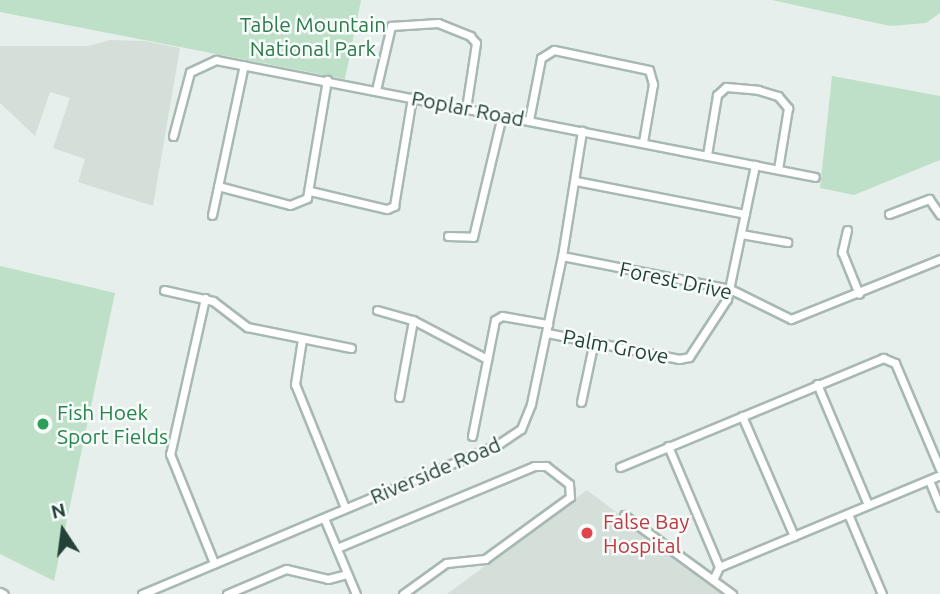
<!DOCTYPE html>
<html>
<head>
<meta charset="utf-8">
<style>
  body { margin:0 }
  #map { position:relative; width:940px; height:594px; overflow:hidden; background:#e6efeb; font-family:Ubuntu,sans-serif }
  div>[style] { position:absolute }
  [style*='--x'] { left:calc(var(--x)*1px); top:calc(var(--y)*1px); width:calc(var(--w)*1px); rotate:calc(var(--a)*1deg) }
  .built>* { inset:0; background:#d4dfda }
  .green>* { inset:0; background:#bfe0c8 }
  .roads { filter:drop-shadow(2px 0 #a8b8b2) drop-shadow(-2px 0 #a8b8b2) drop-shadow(0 2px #a8b8b2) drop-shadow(0 -2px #a8b8b2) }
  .minor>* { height:7px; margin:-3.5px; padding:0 3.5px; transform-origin:3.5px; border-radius:3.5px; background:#fff }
  .dots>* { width:19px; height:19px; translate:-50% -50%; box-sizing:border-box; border:4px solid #f7fbf9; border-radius:50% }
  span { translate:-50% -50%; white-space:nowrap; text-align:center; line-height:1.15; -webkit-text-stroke:5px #f7fbf9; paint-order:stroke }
  .park-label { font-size:21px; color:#2d7a4b }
  .street-label { font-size:21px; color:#24423a }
  .leisure-label { font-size:21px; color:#27864d }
  .left { translate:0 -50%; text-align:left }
  .health-label { font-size:21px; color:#be3a42 }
  .north { position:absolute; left:28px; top:496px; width:70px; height:70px; -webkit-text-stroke:5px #f7fbf9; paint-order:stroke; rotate:347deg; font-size:19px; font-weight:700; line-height:28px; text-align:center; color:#24423a }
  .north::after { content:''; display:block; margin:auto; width:24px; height:32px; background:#24423a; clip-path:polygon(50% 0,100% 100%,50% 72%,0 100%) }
</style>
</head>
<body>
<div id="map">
  <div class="built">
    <i style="clip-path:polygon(110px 40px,145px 41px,180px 48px,153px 206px,78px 182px,85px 159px,53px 148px,70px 98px,50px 92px,35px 136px,0 103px,0 46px,88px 46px)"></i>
    <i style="clip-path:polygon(587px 490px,724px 594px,447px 594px)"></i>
  </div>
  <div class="green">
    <i style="clip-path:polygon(0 0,361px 0,345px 79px,0 12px)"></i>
    <i style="clip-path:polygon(772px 0,940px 0,940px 13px,926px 23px,890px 26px)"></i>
    <i style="clip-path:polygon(832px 76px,940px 96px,940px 160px,854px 195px,820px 188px)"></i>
    <i style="clip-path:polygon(0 266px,115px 293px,54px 581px,0 554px)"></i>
  </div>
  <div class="roads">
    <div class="minor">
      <i style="--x:376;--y:90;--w:66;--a:-76.8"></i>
      <i style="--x:391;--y:26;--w:47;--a:-3.7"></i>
      <i style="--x:438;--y:23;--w:35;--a:22"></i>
      <i style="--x:470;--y:36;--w:9;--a:49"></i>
      <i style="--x:476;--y:43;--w:66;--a:98.7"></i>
      <i style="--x:529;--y:120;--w:63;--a:-79"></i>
      <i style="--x:541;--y:58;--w:15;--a:-32"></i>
      <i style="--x:554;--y:50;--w:97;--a:11.9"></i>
      <i style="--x:649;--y:70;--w:15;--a:74"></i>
      <i style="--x:653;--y:84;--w:59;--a:99.8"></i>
      <i style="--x:173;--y:136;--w:66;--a:-75.1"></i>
      <i style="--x:190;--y:72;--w:29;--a:-25"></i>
      <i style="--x:216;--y:60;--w:610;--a:11.05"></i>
      <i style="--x:707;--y:155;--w:61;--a:-80.5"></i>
      <i style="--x:717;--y:95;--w:12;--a:-42"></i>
      <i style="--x:726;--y:87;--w:32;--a:5"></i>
      <i style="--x:758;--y:90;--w:21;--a:17"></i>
      <i style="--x:778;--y:96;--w:16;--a:50"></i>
      <i style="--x:788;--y:108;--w:62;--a:99.3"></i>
      <i style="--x:576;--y:181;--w:172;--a:11"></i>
      <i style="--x:218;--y:186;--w:74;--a:14.8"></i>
      <i style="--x:290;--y:205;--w:18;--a:-22"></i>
      <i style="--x:307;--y:198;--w:120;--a:-80.4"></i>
      <i style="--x:310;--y:191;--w:79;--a:13.2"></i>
      <i style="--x:387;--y:209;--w:8;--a:-23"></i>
      <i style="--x:394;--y:206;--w:110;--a:-80.6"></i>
      <i style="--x:889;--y:214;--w:43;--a:-20.6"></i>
      <i style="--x:929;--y:199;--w:19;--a:55"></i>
      <i style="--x:212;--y:215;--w:153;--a:-78"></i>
      <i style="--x:847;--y:230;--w:23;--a:103"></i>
      <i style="--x:842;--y:252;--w:45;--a:68"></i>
      <i style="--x:741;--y:234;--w:47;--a:9.9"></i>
      <i style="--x:448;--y:236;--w:25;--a:2"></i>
      <i style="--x:473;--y:237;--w:125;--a:-76.6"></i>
      <i style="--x:562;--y:256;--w:171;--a:11.1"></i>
      <i style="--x:730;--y:289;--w:68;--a:26.2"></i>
      <i style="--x:791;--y:319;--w:161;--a:-21.9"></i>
      <i style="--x:164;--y:290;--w:50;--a:12.7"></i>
      <i style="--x:213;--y:301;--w:43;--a:37.4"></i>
      <i style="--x:247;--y:327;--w:106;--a:11.4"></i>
      <i style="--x:205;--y:298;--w:160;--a:102.6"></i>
      <i style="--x:170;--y:454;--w:118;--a:68"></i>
      <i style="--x:377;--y:310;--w:37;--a:16"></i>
      <i style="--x:413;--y:320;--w:84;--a:27.8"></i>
      <i style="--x:547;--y:333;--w:135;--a:11.1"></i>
      <i style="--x:679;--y:359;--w:10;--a:-11"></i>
      <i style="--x:689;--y:357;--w:69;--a:-56.8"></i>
      <i style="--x:727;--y:299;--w:137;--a:-78.2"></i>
      <i style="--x:302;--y:339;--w:46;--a:98.8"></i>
      <i style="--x:295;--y:384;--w:134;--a:68"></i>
      <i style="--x:817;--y:384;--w:131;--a:67.1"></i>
      <i style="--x:399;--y:397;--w:78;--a:-79.7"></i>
      <i style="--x:581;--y:402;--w:62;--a:-78"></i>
      <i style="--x:742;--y:416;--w:131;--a:66.6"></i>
      <i style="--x:472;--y:436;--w:118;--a:-78.8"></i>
      <i style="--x:495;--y:320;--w:8;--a:-30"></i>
      <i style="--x:502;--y:316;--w:47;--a:9.9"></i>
      <i style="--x:668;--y:446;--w:131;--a:67.1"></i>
      <i style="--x:620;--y:467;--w:285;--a:-22.5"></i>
      <i style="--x:883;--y:358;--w:13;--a:23"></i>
      <i style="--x:895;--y:363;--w:115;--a:67"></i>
      <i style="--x:929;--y:480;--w:29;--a:68"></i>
      <i style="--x:848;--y:514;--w:87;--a:67"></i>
      <i style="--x:624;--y:515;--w:134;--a:36.2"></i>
      <i style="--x:324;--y:518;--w:82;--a:67.2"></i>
      <i style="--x:337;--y:548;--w:213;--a:-22.6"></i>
      <i style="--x:534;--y:466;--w:12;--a:0"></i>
      <i style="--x:546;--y:466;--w:29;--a:38"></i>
      <i style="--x:569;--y:484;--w:13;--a:86"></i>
      <i style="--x:570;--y:497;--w:105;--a:143.9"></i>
      <i style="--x:485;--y:559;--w:39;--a:174"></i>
      <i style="--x:446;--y:563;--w:53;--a:144.2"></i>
      <i style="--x:713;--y:580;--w:14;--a:-65"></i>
      <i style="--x:719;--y:567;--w:239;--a:-22.6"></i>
      <i style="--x:0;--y:592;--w:4;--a:27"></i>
      <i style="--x:142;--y:594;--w:385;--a:-22.8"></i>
      <i style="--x:497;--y:445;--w:29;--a:-34"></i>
      <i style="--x:521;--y:429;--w:27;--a:-68"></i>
      <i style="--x:531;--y:404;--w:151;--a:-78.2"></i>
      <i style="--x:562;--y:256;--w:127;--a:-80.9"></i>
      <i style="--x:227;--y:594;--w:64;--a:-23"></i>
      <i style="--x:286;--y:569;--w:43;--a:13.4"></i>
      <i style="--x:328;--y:579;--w:20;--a:-15"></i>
    </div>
  </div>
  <div class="dots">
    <i style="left:43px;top:424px;background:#2e9e5b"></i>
    <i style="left:587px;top:533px;background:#e0444e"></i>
  </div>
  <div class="park-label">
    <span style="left:313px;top:36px">Table Mountain<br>National Park</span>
  </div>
  <div class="street-label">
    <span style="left:468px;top:108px;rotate:11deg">Poplar Road</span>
    <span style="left:676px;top:280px;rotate:12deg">Forest Drive</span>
    <span style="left:616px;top:346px;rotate:11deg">Palm Grove</span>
    <span style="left:435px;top:470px;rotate:-23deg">Riverside Road</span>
  </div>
  <div class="leisure-label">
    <span class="left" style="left:57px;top:424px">Fish Hoek<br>Sport Fields</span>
  </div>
  <div class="health-label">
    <span class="left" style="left:603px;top:533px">False Bay<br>Hospital</span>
  </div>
  <div class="north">N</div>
</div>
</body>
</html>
